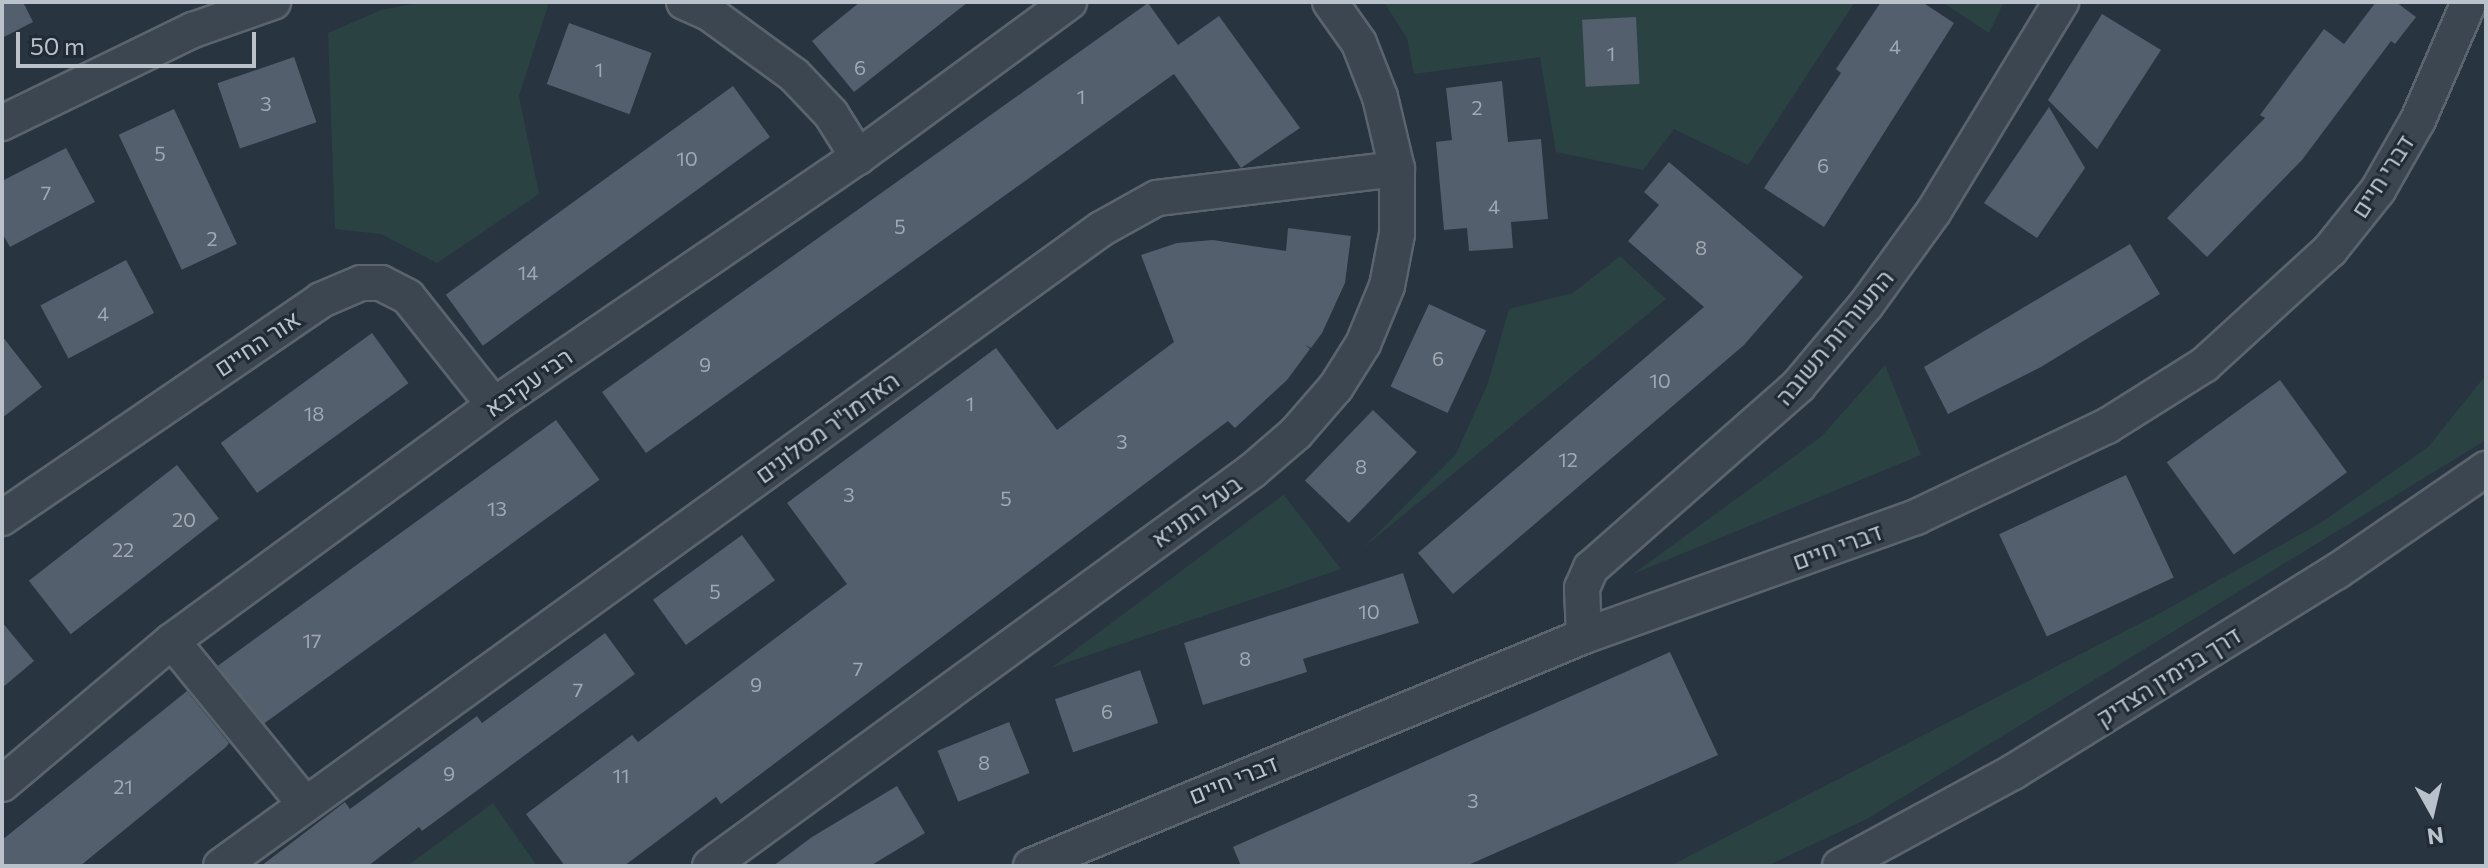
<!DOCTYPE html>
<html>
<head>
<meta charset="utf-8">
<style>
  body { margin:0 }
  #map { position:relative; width:2488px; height:868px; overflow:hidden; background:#283440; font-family:Commissioner,Heebo,sans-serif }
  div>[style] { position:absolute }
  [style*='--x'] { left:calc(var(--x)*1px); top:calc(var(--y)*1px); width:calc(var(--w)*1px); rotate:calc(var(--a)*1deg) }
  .green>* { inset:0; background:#2b4242 }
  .building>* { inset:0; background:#535f6d; transform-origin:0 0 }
  .roads { filter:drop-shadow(2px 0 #5a646d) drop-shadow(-2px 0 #5a646d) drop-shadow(0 2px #5a646d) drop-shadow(0 -2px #5a646d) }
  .minor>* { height:34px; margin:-17px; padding:0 17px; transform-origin:17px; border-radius:17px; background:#3c4650 }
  span { translate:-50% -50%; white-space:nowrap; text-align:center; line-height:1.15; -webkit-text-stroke:6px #212b35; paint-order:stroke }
  .number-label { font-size:20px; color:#a0a8b3 }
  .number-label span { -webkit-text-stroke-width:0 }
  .street-label { font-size:24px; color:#b9c1ca }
  .frame { position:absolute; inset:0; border:4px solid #b9c1ca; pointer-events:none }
  .north { position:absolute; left:2392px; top:772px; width:80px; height:80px; -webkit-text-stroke:6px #212b35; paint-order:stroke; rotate:172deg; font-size:22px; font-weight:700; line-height:32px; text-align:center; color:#b9c1ca }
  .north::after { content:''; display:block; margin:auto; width:28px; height:36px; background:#b9c1ca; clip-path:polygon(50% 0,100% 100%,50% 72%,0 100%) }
  .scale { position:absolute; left:16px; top:32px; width:240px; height:36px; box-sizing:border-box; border:4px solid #b9c1ca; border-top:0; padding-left:10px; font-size:24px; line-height:28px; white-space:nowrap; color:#b9c1ca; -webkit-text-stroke:6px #212b35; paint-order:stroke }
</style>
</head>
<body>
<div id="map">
  <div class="green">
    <i style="clip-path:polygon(423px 2px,549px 2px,519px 96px,539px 194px,437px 263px,381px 234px,335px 229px,328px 33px,381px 10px)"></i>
    <i style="clip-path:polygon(1384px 2px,1855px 2px,1748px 165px,1674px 129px,1643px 170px,1556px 152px,1540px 57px,1414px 74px,1407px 38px)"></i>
    <i style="clip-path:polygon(1942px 2px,2004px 2px,1989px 33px)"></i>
    <i style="clip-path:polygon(1620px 256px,1666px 299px,1363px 548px,1456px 454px,1488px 383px,1509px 309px,1573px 293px)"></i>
    <i style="clip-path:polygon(1885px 365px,1921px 455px,1633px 574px,1821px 437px)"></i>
    <i style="clip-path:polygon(2486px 375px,2486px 440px,1867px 819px,1767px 866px,1670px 866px,2162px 612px,2322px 522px,2428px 447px)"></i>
    <i style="clip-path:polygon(1284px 495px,1341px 569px,1051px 668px,1283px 495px)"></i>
    <i style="clip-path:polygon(493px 803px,537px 866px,407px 866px)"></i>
  </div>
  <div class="building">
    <i style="clip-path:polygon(2px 2px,23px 2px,33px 22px,2px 38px)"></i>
    <i style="clip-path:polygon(860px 2px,968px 2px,854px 92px,812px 41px)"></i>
    <i style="clip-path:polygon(1881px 2px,1922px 2px,1954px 23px,1824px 227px,1764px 188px,1841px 73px,1836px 69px)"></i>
    <i style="clip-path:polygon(2376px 2px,2396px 2px,2416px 17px,2395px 44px,2391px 41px,2302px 160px,2207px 257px,2167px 218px,2265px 118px,2260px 115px,2324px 29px,2344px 44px)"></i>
    <i style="clip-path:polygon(1148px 3px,1178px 45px,1219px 16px,1300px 128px,1241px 168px,1174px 74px,646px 453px,602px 392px)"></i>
    <i style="clip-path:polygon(2102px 14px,2161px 50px,2097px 149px,2048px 100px)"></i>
    <i style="left:1636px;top:17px;width:67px;height:54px;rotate:87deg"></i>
    <i style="left:569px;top:23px;width:88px;height:65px;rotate:20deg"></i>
    <i style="left:294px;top:57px;width:69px;height:81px;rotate:71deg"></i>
    <i style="clip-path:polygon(1502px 81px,1508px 142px,1541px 139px,1548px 219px,1511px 222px,1513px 248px,1469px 251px,1467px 228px,1444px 230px,1436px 142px,1452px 140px,1446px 88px)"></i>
    <i style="left:733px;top:86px;width:63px;height:355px;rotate:54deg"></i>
    <i style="clip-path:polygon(2049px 107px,2085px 168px,2037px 238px,1984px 203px)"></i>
    <i style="left:174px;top:109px;width:149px;height:61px;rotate:65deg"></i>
    <i style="clip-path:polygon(66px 148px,95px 202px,10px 247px,2px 233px,2px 181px)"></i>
    <i style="clip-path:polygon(1669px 162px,1803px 277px,1744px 345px,1453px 594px,1418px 553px,1704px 307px,1628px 241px,1659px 205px,1644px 192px)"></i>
    <i style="clip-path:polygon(1288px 228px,1351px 236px,1345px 283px,1322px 333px,1311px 348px,1305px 345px,1310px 349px,1287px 380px,1235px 428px,1228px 421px,721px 804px,716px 797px,624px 866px,565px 866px,526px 814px,632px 735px,638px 742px,847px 584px,787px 503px,996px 348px,1057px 430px,1174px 342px,1141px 255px,1177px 243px,1213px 240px,1286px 251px)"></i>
    <i style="clip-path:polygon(2130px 244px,2160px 294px,2041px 367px,1948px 414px,1924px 367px)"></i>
    <i style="left:126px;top:260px;width:60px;height:97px;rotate:62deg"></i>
    <i style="left:1429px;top:304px;width:63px;height:91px;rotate:25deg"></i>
    <i style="left:372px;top:333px;width:62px;height:187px;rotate:54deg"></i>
    <i style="clip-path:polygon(2px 336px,42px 387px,2px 418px)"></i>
    <i style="left:2280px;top:380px;width:114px;height:140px;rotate:54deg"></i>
    <i style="left:1373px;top:410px;width:61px;height:98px;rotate:44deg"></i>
    <i style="left:556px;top:420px;width:74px;height:418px;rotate:54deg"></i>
    <i style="left:177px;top:465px;width:68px;height:188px;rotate:52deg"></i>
    <i style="left:2126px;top:475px;width:113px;height:140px;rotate:65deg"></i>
    <i style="left:742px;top:535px;width:56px;height:110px;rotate:54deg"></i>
    <i style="clip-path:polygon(1403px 573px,1419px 623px,1303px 659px,1307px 672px,1203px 705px,1184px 643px)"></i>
    <i style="clip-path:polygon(2px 622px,34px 661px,2px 688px)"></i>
    <i style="clip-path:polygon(605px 633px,635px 674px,422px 831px,419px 827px,368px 866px,261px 866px,345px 802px,350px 809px,477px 716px,482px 723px)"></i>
    <i style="clip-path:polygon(1670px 652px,1718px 755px,1466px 866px,1241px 866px,1233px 847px)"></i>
    <i style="left:1140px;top:670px;width:56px;height:90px;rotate:71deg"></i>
    <i style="clip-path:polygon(187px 691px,229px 743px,226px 747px,80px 866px,2px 866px,2px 840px)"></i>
    <i style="left:1009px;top:722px;width:55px;height:77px;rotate:68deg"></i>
    <i style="clip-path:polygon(897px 786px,925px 833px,870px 866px,773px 866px,812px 837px)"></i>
  </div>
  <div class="roads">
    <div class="minor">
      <i style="--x:684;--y:2;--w:27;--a:24"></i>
      <i style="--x:709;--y:13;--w:105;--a:36.1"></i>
      <i style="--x:794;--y:75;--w:54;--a:46.5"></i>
      <i style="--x:831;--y:114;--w:51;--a:57.9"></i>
      <i style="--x:2;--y:123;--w:212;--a:-26"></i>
      <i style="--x:193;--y:30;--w:85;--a:-19.3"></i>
      <i style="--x:2;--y:518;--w:386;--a:-34.3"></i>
      <i style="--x:321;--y:300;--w:43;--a:-23"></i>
      <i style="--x:361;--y:283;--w:20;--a:0"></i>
      <i style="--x:381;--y:283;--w:30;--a:27"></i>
      <i style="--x:408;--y:297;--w:138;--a:51.5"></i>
      <i style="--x:1584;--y:636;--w:48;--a:-92.4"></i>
      <i style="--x:1582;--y:588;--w:22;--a:-66"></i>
      <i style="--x:1591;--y:568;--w:276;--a:-41.3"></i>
      <i style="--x:1798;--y:386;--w:106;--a:-50"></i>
      <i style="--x:1866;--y:305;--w:116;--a:-54.1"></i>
      <i style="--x:1934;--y:211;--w:245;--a:-58.7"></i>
      <i style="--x:172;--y:641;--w:210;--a:50.8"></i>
      <i style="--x:2;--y:784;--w:222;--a:-40.1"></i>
      <i style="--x:172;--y:641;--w:399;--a:-36.2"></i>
      <i style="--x:494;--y:405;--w:440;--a:-34.3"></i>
      <i style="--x:858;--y:157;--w:262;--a:-36.3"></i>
      <i style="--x:221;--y:866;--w:1086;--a:-35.9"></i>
      <i style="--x:1101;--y:229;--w:64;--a:-29"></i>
      <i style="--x:1157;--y:198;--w:242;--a:-6.9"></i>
      <i style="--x:710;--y:866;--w:671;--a:-36.08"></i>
      <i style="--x:1252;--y:471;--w:58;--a:-40.8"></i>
      <i style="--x:1296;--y:433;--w:61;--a:-49"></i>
      <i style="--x:1336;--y:387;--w:51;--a:-57.9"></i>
      <i style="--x:1363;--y:344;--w:63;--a:-67.5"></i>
      <i style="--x:1387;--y:286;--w:53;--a:-79.1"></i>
      <i style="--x:1397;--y:234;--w:65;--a:-90"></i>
      <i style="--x:1397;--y:169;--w:74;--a:-103.3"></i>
      <i style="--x:1380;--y:97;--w:58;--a:-111.3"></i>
      <i style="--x:1359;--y:43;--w:50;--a:-125.3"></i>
      <i style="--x:1031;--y:866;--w:599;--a:-22.58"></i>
      <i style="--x:1584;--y:636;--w:353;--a:-19.7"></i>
      <i style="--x:1916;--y:517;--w:212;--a:-25.5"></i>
      <i style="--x:2107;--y:426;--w:115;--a:-32.2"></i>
      <i style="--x:2204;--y:365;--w:171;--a:-42.4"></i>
      <i style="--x:2330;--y:250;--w:77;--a:-51.3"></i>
      <i style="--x:2378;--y:190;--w:81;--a:-60.3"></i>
      <i style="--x:2418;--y:120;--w:129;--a:-66.6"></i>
      <i style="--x:1840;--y:866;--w:197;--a:-28.5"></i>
      <i style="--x:2013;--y:772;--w:380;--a:-31.8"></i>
      <i style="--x:2336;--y:572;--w:182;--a:-34.5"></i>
    </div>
  </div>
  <div class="number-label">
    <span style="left:1895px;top:46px">4</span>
    <span style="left:1611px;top:53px">1</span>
    <span style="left:860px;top:67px">6</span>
    <span style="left:599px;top:69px">1</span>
    <span style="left:1081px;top:96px">1</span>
    <span style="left:266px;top:103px">3</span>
    <span style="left:1477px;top:107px">2</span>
    <span style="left:160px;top:153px">5</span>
    <span style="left:687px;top:158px">10</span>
    <span style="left:1823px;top:165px">6</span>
    <span style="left:46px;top:192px">7</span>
    <span style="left:1494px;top:206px">4</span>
    <span style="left:900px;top:226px">5</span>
    <span style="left:212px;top:238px">2</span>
    <span style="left:1701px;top:247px">8</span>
    <span style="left:528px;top:272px">14</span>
    <span style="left:103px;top:313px">4</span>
    <span style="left:1438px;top:358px">6</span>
    <span style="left:705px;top:364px">9</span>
    <span style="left:1660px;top:380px">10</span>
    <span style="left:970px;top:403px">1</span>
    <span style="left:314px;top:413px">18</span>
    <span style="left:1122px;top:441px">3</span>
    <span style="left:1568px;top:459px">12</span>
    <span style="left:1361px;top:466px">8</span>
    <span style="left:849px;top:494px">3</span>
    <span style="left:1006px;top:498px">5</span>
    <span style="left:497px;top:508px">13</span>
    <span style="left:184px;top:519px">20</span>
    <span style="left:123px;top:549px">22</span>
    <span style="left:715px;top:591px">5</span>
    <span style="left:1369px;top:611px">10</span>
    <span style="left:312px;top:640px">17</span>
    <span style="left:1245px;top:658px">8</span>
    <span style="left:858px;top:668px">7</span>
    <span style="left:756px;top:684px">9</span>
    <span style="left:578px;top:689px">7</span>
    <span style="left:1107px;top:711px">6</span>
    <span style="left:984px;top:762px">8</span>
    <span style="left:449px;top:773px">9</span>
    <span style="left:621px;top:775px">11</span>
    <span style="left:123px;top:786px">21</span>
    <span style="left:1473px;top:800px">3</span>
  </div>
  <div class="street-label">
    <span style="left:2382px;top:176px;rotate:-57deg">דברי חיים</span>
    <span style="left:1834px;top:337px;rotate:-50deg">התעוררות תשובה</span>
    <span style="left:257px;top:343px;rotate:-34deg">אור החיים</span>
    <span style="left:528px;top:382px;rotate:-35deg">רבי עקיבא</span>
    <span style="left:827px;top:427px;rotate:-36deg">האדמו"ר מסלונים</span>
    <span style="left:1196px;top:511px;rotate:-36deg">בעל התניא</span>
    <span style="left:1837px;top:546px;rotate:-20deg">דברי חיים</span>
    <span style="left:2168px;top:676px;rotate:-32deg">דרך בנימין הצדיק</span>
    <span style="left:1233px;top:779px;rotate:-22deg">דברי חיים</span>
  </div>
  <div class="frame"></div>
  <div class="north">N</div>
  <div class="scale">50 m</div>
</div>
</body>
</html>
